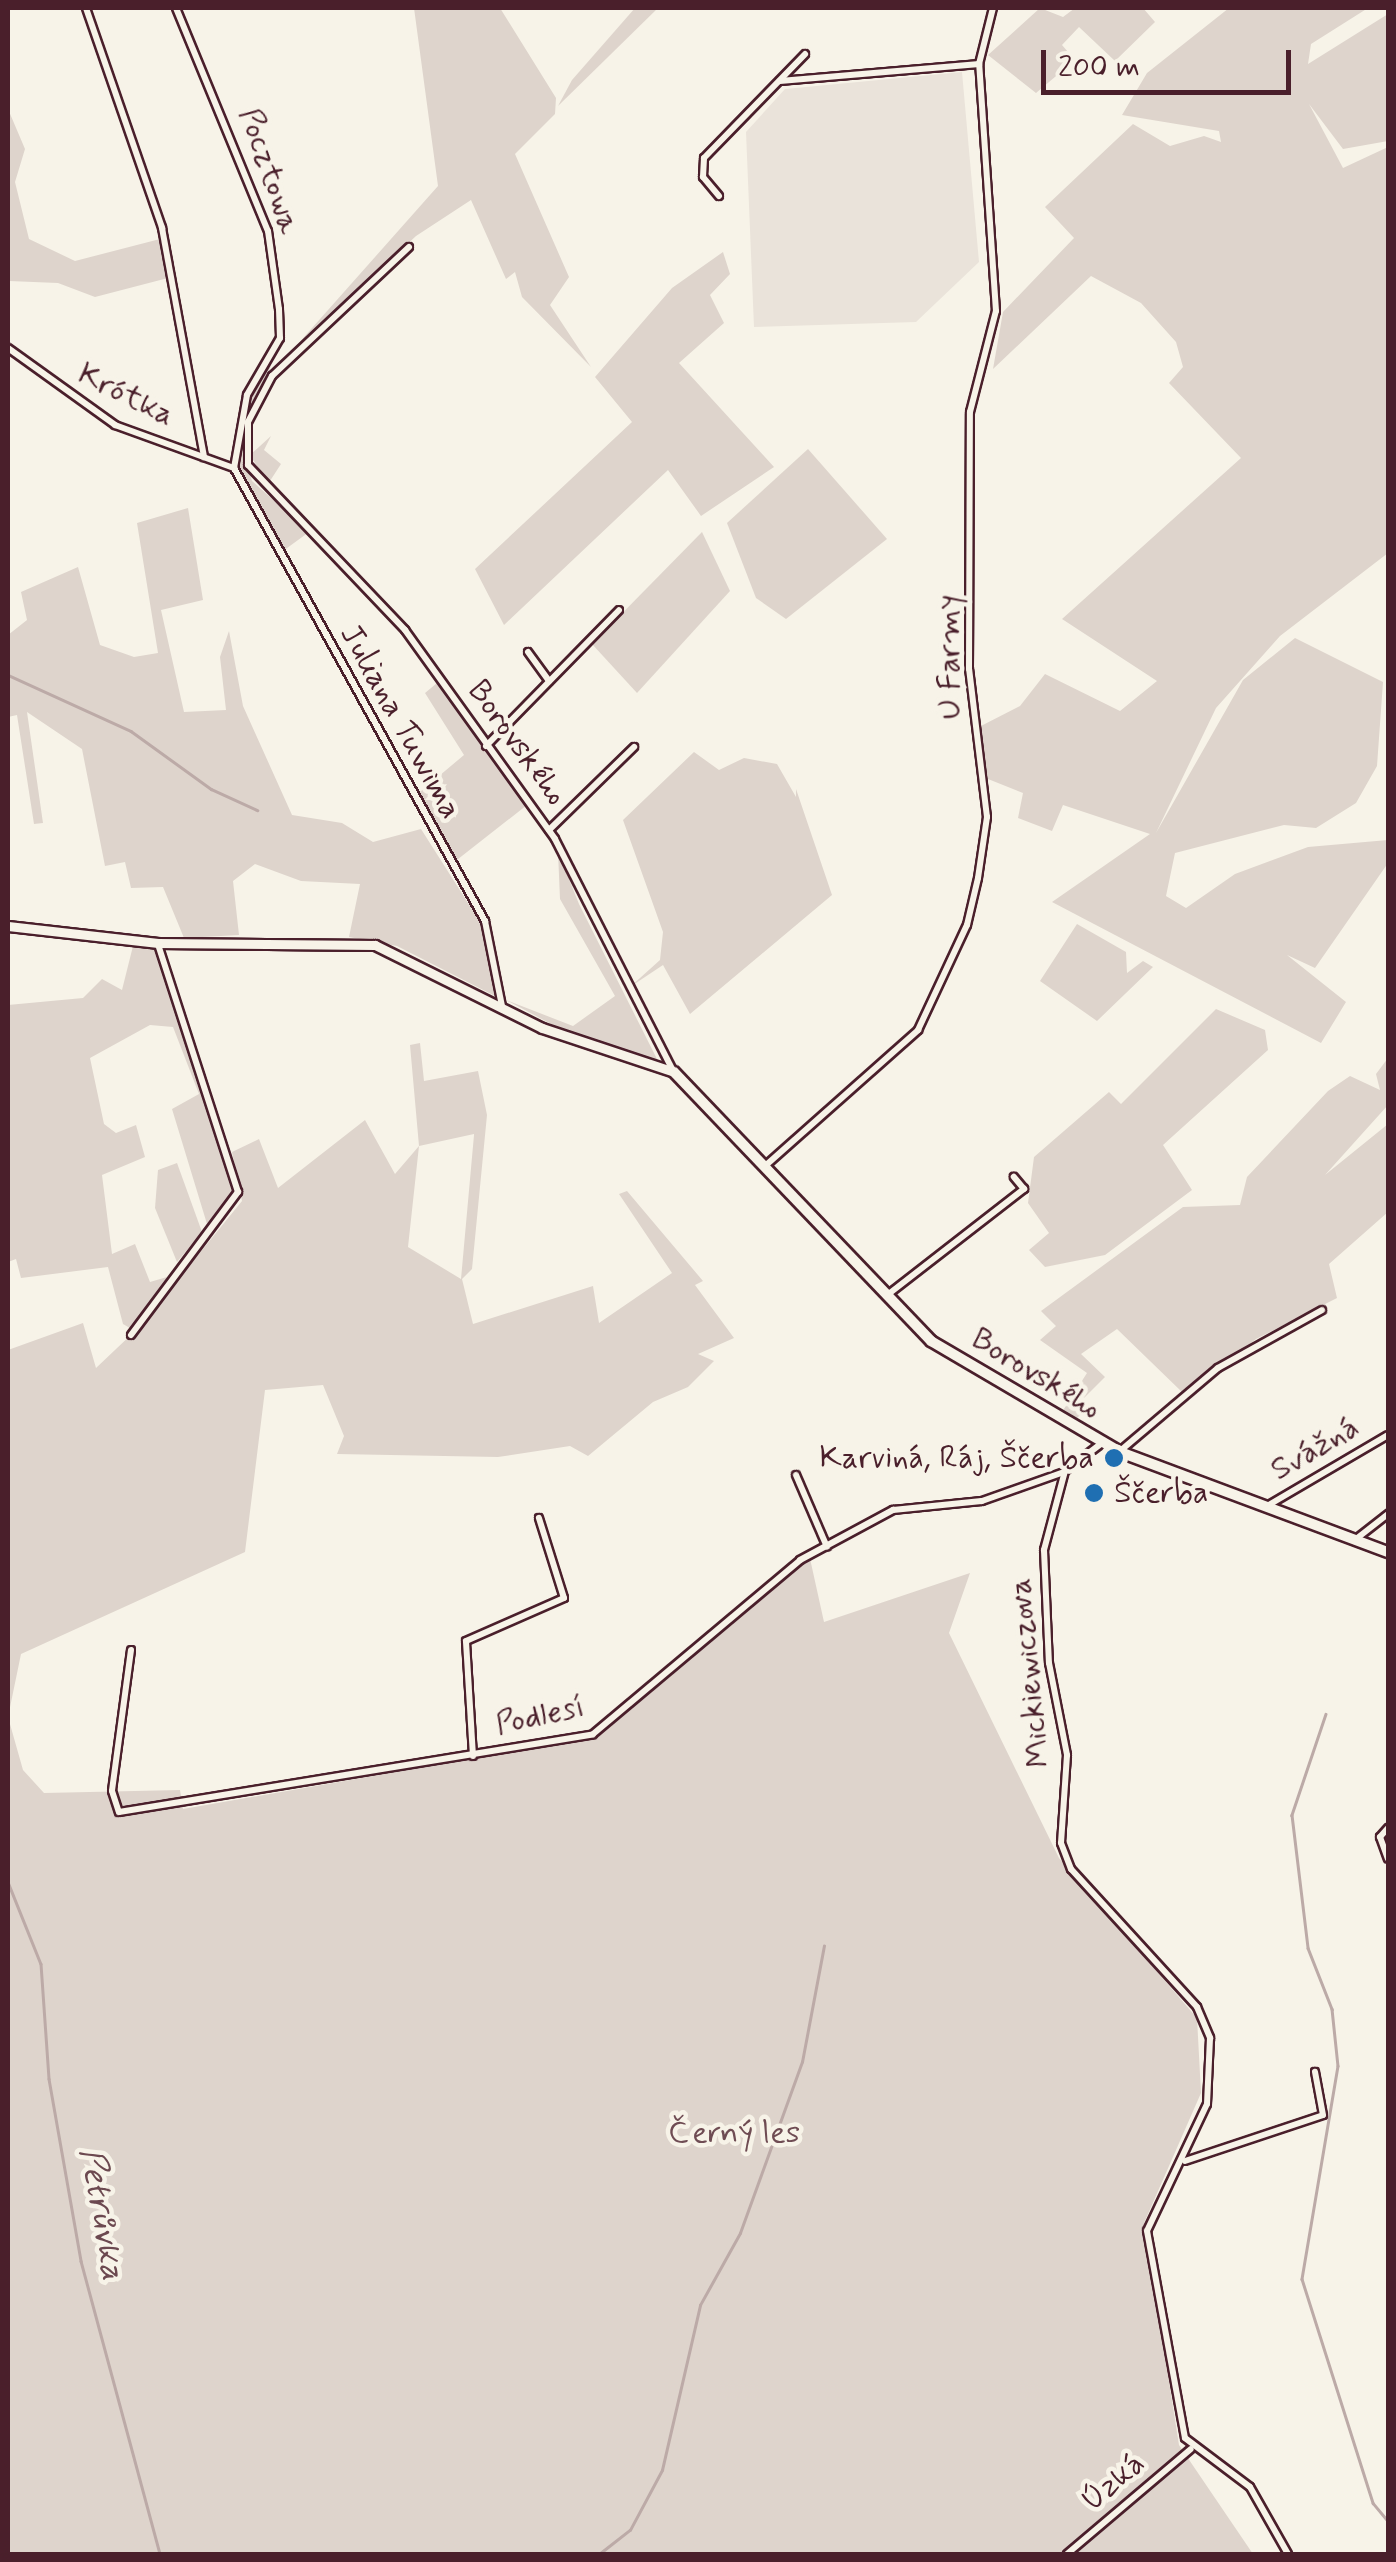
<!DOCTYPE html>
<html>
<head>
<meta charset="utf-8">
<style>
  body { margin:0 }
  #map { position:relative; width:1396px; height:2562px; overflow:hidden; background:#f7f3e8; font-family:Mynerve,sans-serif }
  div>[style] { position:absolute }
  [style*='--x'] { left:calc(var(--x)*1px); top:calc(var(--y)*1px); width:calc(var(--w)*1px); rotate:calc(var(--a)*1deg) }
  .built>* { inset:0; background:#eae3da }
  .green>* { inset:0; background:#ded4cc }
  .stream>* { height:2.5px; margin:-1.25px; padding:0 1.25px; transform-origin:1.25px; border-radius:1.25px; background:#bcaaa7 }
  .roads { filter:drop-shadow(2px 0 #4a1f2b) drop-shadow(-2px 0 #4a1f2b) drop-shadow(0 2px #4a1f2b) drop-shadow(0 -2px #4a1f2b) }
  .minor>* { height:6px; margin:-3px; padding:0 3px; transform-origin:3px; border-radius:3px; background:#f7f3e8 }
  .tertiary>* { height:9px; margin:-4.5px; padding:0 4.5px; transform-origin:4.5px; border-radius:4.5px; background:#f7f3e8 }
  .secondary>* { height:10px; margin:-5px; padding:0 5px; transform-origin:5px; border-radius:5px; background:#f7f3e8 }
  .dots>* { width:28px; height:28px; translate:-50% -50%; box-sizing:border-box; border:5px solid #f7f3e8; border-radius:50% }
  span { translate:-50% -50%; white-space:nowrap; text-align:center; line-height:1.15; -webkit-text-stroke:9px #f7f3e8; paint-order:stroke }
  .street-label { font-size:32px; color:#4a1f2b }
  .poi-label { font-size:32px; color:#4a1f2b }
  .right { translate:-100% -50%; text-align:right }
  .left { translate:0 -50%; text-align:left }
  .park-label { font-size:32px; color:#6f4c53 }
  .water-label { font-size:35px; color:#6c4950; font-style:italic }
  .frame { position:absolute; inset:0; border:10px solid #4a1f2b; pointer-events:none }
  .scale { position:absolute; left:1041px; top:50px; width:250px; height:45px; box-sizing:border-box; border:5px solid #4a1f2b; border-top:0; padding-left:12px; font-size:30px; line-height:35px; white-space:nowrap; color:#4a1f2b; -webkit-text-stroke:8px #f7f3e8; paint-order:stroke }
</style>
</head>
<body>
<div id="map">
  <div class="built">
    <i style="clip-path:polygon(962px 72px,979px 262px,916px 322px,754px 327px,746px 132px,785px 89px)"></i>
  </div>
  <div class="green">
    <i style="clip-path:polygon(414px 8px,500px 8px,556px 98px,555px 114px,515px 154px,569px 277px,550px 305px,591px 367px,522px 297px,515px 272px,506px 279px,471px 200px,416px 236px,281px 363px,438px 186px)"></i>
    <i style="clip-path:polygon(635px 8px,658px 8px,558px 106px,572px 80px)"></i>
    <i style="clip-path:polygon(1040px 8px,1063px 17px,1075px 8px,1143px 8px,1155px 22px,1115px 61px,1079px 27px,1062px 45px,1075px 60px,1036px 93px,988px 55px)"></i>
    <i style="clip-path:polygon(1229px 8px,1368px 8px,1311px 44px,1308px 64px,1388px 14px,1388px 141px,1343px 149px,1309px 104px,1343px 168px,1388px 147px,1388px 553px,1280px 636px,1216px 708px,1156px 833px,1243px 680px,1295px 638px,1383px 682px,1377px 766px,1356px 803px,1316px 828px,1284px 825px,1175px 853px,1166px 896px,1186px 908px,1235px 874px,1308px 847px,1388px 840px,1388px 863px,1315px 968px,1287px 955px,1346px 1002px,1321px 1043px,1052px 902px,1150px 834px,1063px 805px,1052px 831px,1018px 818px,1023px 793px,988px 779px,979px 727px,1020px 706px,1045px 674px,1120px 711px,1157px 681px,1062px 619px,1241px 458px,1169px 383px,1183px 367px,1176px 342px,1141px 303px,1091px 276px,993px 369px,1003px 312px,1074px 238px,1045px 207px,1133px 124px,1170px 146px,1204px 136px,1221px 142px,1219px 131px,1122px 115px,1147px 73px)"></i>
    <i style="clip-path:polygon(8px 109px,25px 149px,15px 182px,29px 239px,75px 261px,160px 239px,168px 278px,95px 297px,58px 283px,9px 281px)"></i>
    <i style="clip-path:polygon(723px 252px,730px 274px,710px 295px,724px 323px,679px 363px,774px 467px,701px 516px,668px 470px,504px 625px,475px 569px,632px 422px,595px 377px,672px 288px)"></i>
    <i style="clip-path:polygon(271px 365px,243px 450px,252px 481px,309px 532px,283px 551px,238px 464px,249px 397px)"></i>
    <i style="clip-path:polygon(271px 436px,264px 450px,281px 464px,268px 484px,250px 455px)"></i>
    <i style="clip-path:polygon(808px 449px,887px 539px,786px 619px,756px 598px,727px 523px)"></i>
    <i style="clip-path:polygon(188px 508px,203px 600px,161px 610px,184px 712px,226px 710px,220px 657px,229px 631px,243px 706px,292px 815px,342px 823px,373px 842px,421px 829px,482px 925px,497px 997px,397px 946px,349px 937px,360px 884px,301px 881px,255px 864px,233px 881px,239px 935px,184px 938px,163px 887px,131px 888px,125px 862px,105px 866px,82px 749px,27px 712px,43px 823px,34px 824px,17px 715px,8px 717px,8px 635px,27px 620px,21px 592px,78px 567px,100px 645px,134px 657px,158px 653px,137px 523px)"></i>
    <i style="clip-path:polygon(702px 532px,730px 591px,637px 693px,592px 644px)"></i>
    <i style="clip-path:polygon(437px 683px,527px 805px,453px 863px,414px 797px,464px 755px,425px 693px)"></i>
    <i style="clip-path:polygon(694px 752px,719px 770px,744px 758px,777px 764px,796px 797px,796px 789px,832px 895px,690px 1014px,663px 965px,630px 987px,660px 960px,663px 932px,623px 820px)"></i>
    <i style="clip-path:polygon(558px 852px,579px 904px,659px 1063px,568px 1033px,506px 1000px,573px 1026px,615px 996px,560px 899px)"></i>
    <i style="clip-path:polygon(1077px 924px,1126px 952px,1127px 973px,1143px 961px,1153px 967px,1097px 1021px,1040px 981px)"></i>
    <i style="clip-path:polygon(evenodd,133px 946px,155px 948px,234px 1186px,235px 1202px,207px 1224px,172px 1109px,199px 1094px,173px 1027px,150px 1025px,90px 1058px,104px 1124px,116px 1133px,136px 1125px,145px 1157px,102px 1175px,112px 1254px,135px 1244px,150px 1282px,167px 1277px,141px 1325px,242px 1201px,232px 1152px,259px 1139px,278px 1188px,365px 1120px,395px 1174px,419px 1146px,410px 1045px,420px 1043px,424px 1081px,478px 1071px,487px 1115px,472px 1269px,462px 1279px,473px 1324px,593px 1286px,599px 1323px,672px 1273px,619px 1194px,627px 1191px,703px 1281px,695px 1285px,734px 1338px,698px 1354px,714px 1361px,688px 1387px,653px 1402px,588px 1456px,570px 1446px,498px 1457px,337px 1454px,344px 1436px,323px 1385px,265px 1390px,245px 1552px,21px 1654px,8px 1717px,23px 1770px,44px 1793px,180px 1790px,183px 1809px,598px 1737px,809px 1554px,824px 1622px,970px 1573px,949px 1633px,1059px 1858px,1197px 2018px,1201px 2093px,1144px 2223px,1179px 2445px,1253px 2554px,8px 2554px,8px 1350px,83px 1323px,96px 1368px,135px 1331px,123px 1324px,108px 1267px,21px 1278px,16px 1259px,8px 1262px,8px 1005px,83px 998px,102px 979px,122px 990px,133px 946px,474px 1134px,474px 1135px,461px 1279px,408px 1247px,419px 1146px,474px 1134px)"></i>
    <i style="clip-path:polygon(1216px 1009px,1265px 1030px,1268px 1050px,1163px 1145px,1192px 1190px,1105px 1255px,1045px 1267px,1029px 1250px,1049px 1233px,1028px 1203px,1034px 1157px,1109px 1092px,1121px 1104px)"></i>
    <i style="clip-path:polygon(1388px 1058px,1388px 1105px,1325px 1175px,1388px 1124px,1388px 1212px,1329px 1264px,1337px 1298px,1256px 1339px,1144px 1427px,1182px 1392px,1117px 1329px,1081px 1354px,1105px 1377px,1084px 1398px,1090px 1405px,1075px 1420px,1062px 1412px,1087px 1373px,1040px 1340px,1056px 1326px,1041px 1311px,1183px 1207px,1240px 1205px,1247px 1177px,1328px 1091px,1350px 1076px,1380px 1090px,1376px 1074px)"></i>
    <i style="clip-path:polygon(177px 1163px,202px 1232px,177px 1262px,155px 1208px,158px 1170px)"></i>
  </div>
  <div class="stream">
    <i style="--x:8;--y:675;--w:135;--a:24.5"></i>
    <i style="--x:131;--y:731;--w:99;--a:35.9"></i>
    <i style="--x:211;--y:789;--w:51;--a:24.5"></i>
    <i style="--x:8;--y:1605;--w:19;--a:90"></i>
    <i style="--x:1326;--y:1714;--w:107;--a:108.6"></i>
    <i style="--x:1292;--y:1815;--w:134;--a:83.1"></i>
    <i style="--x:1308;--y:1948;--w:66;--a:68.5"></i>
    <i style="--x:1332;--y:2009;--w:57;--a:84"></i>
    <i style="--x:1338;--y:2066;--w:216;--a:99.6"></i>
    <i style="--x:1302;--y:2279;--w:235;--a:72.4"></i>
    <i style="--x:1373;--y:2503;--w:23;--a:50"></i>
    <i style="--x:8;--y:1789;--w:11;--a:90"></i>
    <i style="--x:8;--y:1882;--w:88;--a:68.1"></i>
    <i style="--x:41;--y:1964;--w:115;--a:86"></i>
    <i style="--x:49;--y:2079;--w:185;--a:80"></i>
    <i style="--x:81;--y:2261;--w:303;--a:74.9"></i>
    <i style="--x:599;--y:2554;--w:39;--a:-38"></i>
    <i style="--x:630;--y:2530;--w:68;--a:-61.9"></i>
    <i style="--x:662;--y:2470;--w:169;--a:-77"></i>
    <i style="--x:700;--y:2305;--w:82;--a:-60.9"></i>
    <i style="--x:740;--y:2233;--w:182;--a:-70.1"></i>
    <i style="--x:802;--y:2062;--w:118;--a:-79.3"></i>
  </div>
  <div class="roads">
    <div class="minor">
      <i style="--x:86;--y:8;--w:233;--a:70.9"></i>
      <i style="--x:162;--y:228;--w:233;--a:79.6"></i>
      <i style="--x:176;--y:8;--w:241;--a:67.6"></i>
      <i style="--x:268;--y:231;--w:79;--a:82"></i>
      <i style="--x:279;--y:309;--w:29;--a:88"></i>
      <i style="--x:280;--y:338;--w:66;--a:120.1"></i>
      <i style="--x:247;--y:395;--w:74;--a:100.1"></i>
      <i style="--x:780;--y:81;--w:200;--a:-4.9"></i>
      <i style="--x:719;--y:196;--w:25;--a:-130"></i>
      <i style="--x:703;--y:177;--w:19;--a:-87"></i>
      <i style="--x:704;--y:158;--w:145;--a:-45.8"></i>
      <i style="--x:409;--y:247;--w:188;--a:136.7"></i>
      <i style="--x:272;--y:376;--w:52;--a:117.6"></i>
      <i style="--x:248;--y:422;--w:43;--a:90"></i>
      <i style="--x:248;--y:465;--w:228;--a:46.4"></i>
      <i style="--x:405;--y:630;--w:257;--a:54.3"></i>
      <i style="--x:555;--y:839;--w:260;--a:63"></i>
      <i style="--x:8;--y:348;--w:132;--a:35.7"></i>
      <i style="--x:115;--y:425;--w:127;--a:19.9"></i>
      <i style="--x:234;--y:468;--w:518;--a:61.01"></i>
      <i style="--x:485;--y:921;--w:87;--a:78.7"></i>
      <i style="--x:528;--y:652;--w:36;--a:54"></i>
      <i style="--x:486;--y:746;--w:190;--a:-45.6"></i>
      <i style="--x:549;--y:830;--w:119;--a:-44.3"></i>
      <i style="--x:765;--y:1166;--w:205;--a:-41.6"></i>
      <i style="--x:918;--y:1030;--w:116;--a:-65"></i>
      <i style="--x:967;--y:925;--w:48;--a:-76.8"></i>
      <i style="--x:978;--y:878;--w:62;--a:-81.6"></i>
      <i style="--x:987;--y:817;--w:149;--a:-96.9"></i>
      <i style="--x:969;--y:669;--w:257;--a:-89.8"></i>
      <i style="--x:970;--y:412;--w:104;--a:-75.6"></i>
      <i style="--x:996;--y:311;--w:248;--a:-93.9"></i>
      <i style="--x:979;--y:64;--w:58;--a:-76"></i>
      <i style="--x:886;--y:1296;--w:175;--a:-37.8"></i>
      <i style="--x:1024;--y:1189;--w:16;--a:-130"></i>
      <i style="--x:131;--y:1335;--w:179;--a:-53.2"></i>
      <i style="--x:238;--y:1192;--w:261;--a:-107.9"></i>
      <i style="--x:1102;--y:1443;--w:46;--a:142.9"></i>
      <i style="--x:1065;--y:1471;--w:82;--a:104.9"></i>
      <i style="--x:1044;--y:1550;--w:113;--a:87.5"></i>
      <i style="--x:1049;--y:1663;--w:94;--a:78.9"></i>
      <i style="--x:1067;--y:1755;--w:88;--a:93.9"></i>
      <i style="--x:1061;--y:1843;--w:28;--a:69"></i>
      <i style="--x:1071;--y:1869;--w:187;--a:47.6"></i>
      <i style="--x:1197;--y:2007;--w:34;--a:67"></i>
      <i style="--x:1210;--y:2038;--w:66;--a:92.6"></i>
      <i style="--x:1207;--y:2104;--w:140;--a:115.3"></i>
      <i style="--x:1147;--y:2231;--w:210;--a:79.6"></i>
      <i style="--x:1185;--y:2438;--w:81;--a:37"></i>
      <i style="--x:1250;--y:2487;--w:77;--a:60.4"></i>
      <i style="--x:1120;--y:1451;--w:128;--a:-40.3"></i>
      <i style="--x:1218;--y:1368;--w:119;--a:-29.1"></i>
      <i style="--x:796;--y:1475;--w:78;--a:66.7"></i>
      <i style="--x:1267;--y:1506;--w:140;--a:-30.4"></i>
      <i style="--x:1356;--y:1539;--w:41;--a:-38"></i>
      <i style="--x:131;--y:1650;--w:142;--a:97.7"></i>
      <i style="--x:112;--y:1791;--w:22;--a:72"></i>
      <i style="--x:119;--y:1812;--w:480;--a:-9.3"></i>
      <i style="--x:593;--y:1734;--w:270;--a:-40"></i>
      <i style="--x:800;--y:1560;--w:106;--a:-28.3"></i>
      <i style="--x:893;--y:1510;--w:89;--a:-5.8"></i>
      <i style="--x:982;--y:1501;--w:87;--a:-19.5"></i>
      <i style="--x:473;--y:1756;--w:115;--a:-93.5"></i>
      <i style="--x:466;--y:1641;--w:107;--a:-23.7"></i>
      <i style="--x:564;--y:1598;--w:84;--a:-107.4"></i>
      <i style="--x:1388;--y:1828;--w:12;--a:132"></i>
      <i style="--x:1380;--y:1837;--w:23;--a:70"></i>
      <i style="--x:1185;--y:2161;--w:145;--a:-18.4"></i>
      <i style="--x:1323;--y:2115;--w:44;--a:-100.5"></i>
      <i style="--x:1067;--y:2554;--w:162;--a:-40.3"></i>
    </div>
    <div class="tertiary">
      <i style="--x:8;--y:926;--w:151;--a:6.5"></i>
      <i style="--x:158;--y:943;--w:217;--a:0.5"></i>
      <i style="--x:375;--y:945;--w:186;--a:26.4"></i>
      <i style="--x:542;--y:1028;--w:139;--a:18.4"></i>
    </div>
    <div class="secondary">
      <i style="--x:674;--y:1072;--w:372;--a:46.3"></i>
      <i style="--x:931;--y:1341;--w:219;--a:30.4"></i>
      <i style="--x:1120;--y:1452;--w:286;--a:20.5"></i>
    </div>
  </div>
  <div class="dots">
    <i style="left:1114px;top:1458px;background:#1f6fb2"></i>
    <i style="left:1094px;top:1493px;background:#1f6fb2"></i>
  </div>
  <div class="street-label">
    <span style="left:269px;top:171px;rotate:71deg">Pocztowa</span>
    <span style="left:126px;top:395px;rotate:26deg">Krótka</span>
    <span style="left:950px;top:657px;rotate:-91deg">U Farmy</span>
    <span style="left:400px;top:722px;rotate:61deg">Juliana Tuwima</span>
    <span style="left:517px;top:743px;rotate:54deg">Borovského</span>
    <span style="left:1036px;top:1374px;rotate:31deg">Borovského</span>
    <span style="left:1315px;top:1449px;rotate:-30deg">Svážná</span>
    <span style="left:1030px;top:1673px;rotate:-96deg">Mickiewiczova</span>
    <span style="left:540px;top:1716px;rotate:-12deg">Podlesí</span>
    <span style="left:1113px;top:2483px;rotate:-40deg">Úzká</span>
  </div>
  <div class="poi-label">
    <span class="right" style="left:1094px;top:1458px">Karviná, Ráj, Ščerba</span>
    <span class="left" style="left:1114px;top:1493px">Ščerba</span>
  </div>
  <div class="park-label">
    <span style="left:734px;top:2133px">Černý les</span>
  </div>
  <div class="water-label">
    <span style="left:102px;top:2214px;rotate:80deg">Petrůvka</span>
  </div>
  <div class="frame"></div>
  <div class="scale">200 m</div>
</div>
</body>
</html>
